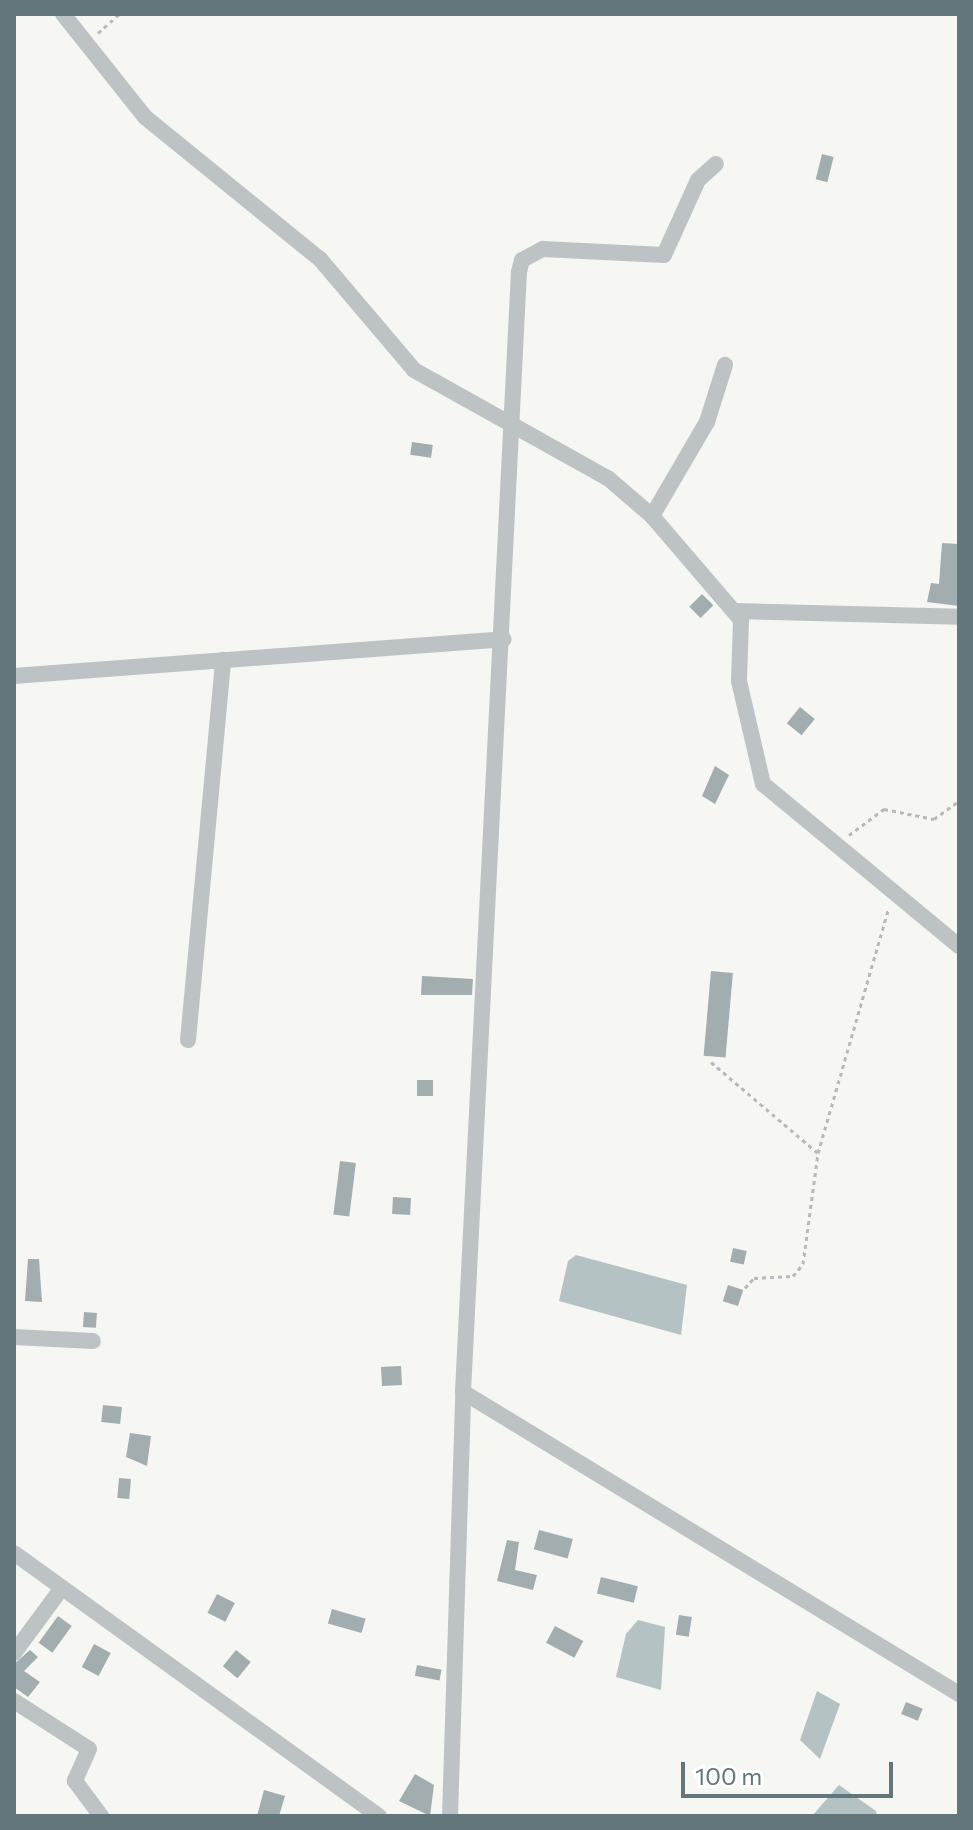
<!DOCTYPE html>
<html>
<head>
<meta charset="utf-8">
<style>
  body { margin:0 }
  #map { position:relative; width:973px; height:1830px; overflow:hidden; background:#f6f6f3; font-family:Commissioner,sans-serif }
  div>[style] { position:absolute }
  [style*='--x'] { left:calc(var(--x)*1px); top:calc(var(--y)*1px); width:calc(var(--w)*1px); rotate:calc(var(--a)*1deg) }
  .water>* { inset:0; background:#b4c2c4 }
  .building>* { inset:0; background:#a2adb0; transform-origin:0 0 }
  .path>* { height:3px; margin-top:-1.5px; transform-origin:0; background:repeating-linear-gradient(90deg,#b6babc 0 4px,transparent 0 8px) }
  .minor>* { height:16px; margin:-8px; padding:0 8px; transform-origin:8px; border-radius:8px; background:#bdc3c5 }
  span { translate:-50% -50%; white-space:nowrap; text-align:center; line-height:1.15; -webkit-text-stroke:8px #fff; paint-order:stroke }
  .frame { position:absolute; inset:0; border:16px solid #63767c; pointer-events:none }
  .scale { position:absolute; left:681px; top:1762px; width:212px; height:36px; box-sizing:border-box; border:4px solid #63767c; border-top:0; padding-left:10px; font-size:24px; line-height:28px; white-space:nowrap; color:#63767c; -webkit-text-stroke:6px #fff; paint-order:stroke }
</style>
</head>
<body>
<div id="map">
  <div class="water">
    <i style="clip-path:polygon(576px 1255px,687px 1285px,681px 1335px,559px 1301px,568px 1261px)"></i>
    <i style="clip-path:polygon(638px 1620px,665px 1627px,661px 1690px,616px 1677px,626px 1634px)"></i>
    <i style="clip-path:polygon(817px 1691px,840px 1704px,820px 1759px,800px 1740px)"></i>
    <i style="clip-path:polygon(839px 1785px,876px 1811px,877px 1816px,812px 1816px)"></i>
  </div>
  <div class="building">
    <i style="left:822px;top:154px;width:12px;height:26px;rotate:14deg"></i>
    <i style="left:412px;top:442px;width:21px;height:13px;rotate:8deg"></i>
    <i style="clip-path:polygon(942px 543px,959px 544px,959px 606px,927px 602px,931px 583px,939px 584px)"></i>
    <i style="left:702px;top:594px;width:16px;height:18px;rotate:45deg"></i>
    <i style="left:800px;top:707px;width:19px;height:21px;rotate:39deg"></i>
    <i style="clip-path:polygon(715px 766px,729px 775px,715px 804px,702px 796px)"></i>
    <i style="left:711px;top:971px;width:22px;height:85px;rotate:5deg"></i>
    <i style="clip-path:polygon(422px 976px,473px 979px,472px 995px,421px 995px)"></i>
    <i style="left:417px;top:1080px;width:16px;height:16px"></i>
    <i style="left:340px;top:1161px;width:16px;height:54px;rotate:7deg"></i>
    <i style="left:393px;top:1197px;width:18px;height:17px;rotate:3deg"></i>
    <i style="left:733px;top:1248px;width:14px;height:14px;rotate:12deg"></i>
    <i style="clip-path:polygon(28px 1259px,39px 1259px,42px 1302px,25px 1301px)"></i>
    <i style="left:728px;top:1285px;width:16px;height:17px;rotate:18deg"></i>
    <i style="left:84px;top:1312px;width:13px;height:15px;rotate:4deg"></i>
    <i style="left:401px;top:1366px;width:19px;height:20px;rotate:87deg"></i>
    <i style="left:103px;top:1405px;width:19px;height:17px;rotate:6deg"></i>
    <i style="clip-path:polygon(130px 1433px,151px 1436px,147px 1466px,126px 1457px)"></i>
    <i style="left:119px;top:1478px;width:12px;height:20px;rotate:5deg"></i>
    <i style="left:539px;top:1530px;width:35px;height:20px;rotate:15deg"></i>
    <i style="clip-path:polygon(507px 1540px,519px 1542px,515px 1570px,537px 1575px,533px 1590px,497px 1581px)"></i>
    <i style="left:601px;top:1577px;width:38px;height:17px;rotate:14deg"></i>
    <i style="left:217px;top:1594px;width:20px;height:21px;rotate:27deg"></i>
    <i style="left:332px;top:1609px;width:35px;height:15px;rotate:16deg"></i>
    <i style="left:679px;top:1615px;width:13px;height:20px;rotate:9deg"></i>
    <i style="left:58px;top:1616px;width:17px;height:33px;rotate:36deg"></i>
    <i style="left:555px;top:1626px;width:32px;height:19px;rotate:28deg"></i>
    <i style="left:94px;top:1644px;width:19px;height:26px;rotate:28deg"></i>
    <i style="clip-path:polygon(30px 1650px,38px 1657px,24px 1671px,40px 1682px,28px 1697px,14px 1687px,14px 1664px)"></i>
    <i style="left:236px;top:1650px;width:19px;height:21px;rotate:39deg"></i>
    <i style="left:417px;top:1665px;width:25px;height:11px;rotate:11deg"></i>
    <i style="left:906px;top:1702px;width:18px;height:13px;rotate:22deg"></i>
    <i style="clip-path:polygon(415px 1774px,434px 1785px,430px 1816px,399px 1801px)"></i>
    <i style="clip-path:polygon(264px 1790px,285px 1796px,279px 1816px,257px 1816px)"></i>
  </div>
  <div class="path">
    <i style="--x:98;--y:33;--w:28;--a:-42"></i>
    <i style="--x:849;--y:835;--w:44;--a:-36.6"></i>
    <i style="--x:884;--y:809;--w:51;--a:11.3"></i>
    <i style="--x:934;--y:819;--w:31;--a:-36"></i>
    <i style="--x:711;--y:1062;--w:140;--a:40.4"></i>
    <i style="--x:745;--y:1288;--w:13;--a:-48"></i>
    <i style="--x:754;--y:1278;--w:39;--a:-3"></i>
    <i style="--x:793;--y:1276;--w:16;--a:-50"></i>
    <i style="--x:803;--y:1264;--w:112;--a:-82.3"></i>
    <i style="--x:818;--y:1153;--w:256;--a:-73.9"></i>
  </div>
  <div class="minor">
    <i style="--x:63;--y:14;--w:132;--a:51.5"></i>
    <i style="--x:145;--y:117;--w:225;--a:39.1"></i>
    <i style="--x:320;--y:259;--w:145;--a:49.7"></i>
    <i style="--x:414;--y:370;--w:223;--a:29.2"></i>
    <i style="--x:609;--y:479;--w:57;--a:40.7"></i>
    <i style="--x:652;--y:516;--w:137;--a:49.4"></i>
    <i style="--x:741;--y:620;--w:61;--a:91.9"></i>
    <i style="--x:739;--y:681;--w:106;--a:76.9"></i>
    <i style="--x:763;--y:784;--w:254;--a:39.6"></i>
    <i style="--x:652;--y:516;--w:109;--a:-59.7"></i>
    <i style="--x:707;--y:422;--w:60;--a:-72.5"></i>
    <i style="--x:735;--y:611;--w:224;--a:1.5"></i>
    <i style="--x:14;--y:676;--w:491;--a:-4.3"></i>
    <i style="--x:188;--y:1040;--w:382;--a:-84.7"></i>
    <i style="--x:14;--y:1337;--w:79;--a:2.9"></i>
    <i style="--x:463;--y:1392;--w:581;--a:31.34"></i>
    <i style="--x:14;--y:1553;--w:450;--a:35.8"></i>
    <i style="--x:14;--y:1653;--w:81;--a:-53.6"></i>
    <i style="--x:14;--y:1701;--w:89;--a:32.6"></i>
    <i style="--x:89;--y:1749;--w:35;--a:114"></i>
    <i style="--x:75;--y:1781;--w:44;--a:53.4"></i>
    <i style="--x:450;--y:1816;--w:424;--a:-88.2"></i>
    <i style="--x:463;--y:1392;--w:1121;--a:-87.14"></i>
    <i style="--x:519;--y:272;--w:12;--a:-76"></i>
    <i style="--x:522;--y:260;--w:24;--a:-28"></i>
    <i style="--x:543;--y:249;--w:121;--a:2.8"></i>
    <i style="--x:664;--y:255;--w:82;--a:-65.6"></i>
    <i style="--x:698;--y:180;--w:24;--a:-42"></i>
  </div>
  <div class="frame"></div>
  <div class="scale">100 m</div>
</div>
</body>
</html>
